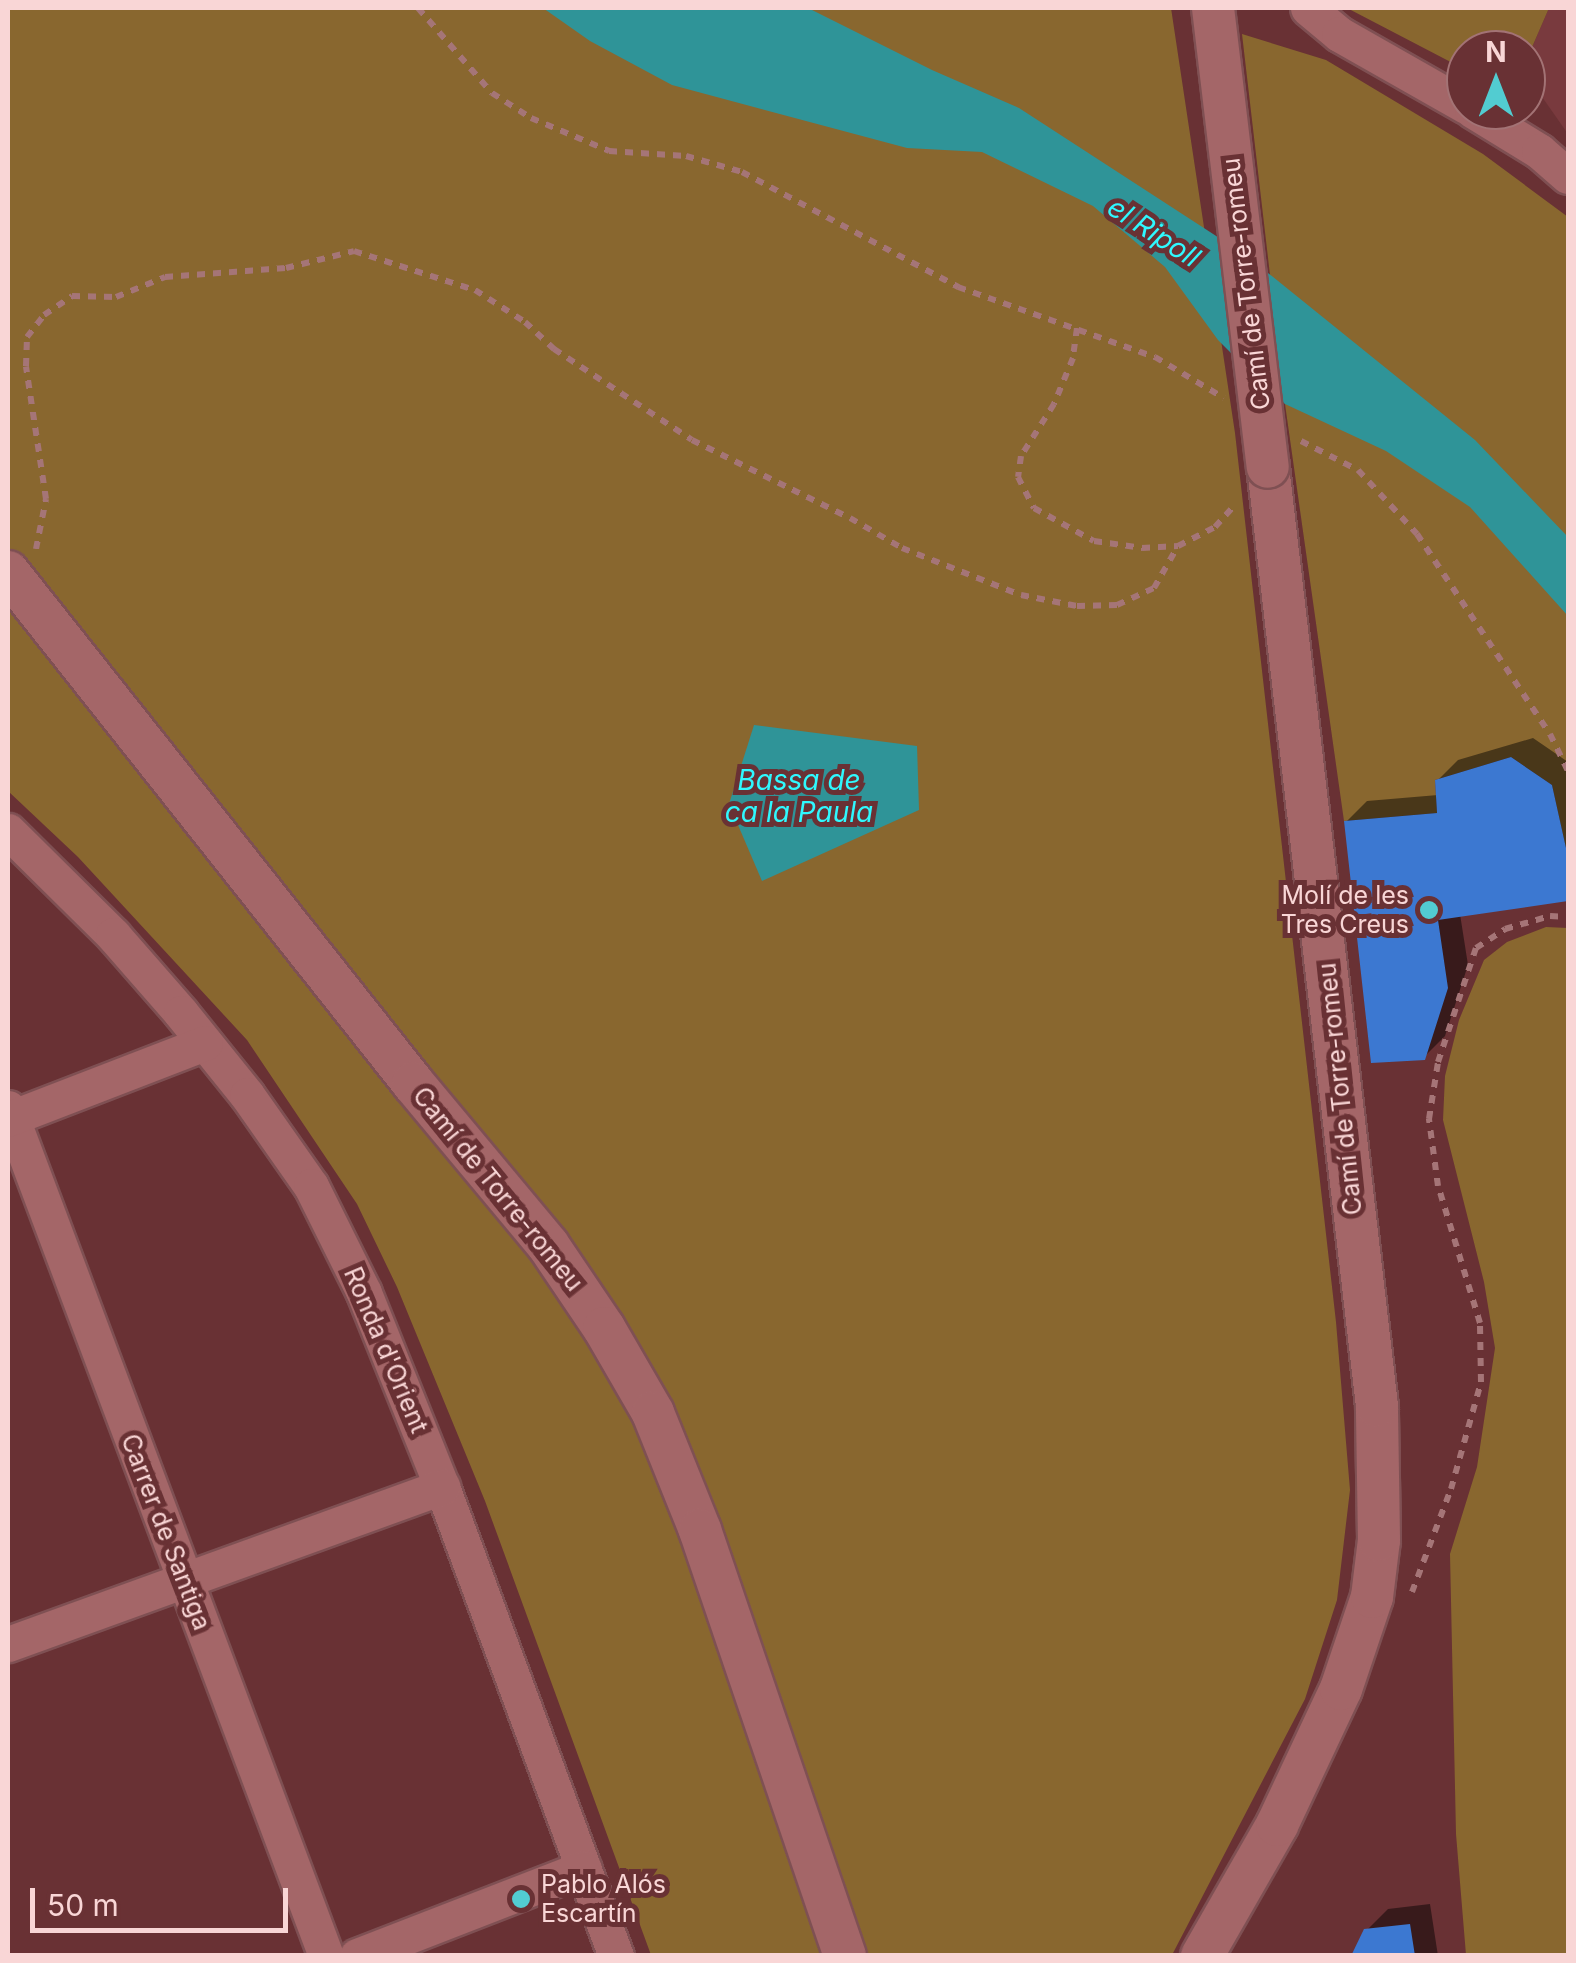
<!DOCTYPE html>
<html>
<head>
<meta charset="utf-8">
<style>
  body { margin:0 }
  #map { position:relative; width:1576px; height:1963px; overflow:hidden; background:#693134; font-family:Inter,sans-serif }
  div>[style] { position:absolute }
  [style*='--x'] { left:calc(var(--x)*1px); top:calc(var(--y)*1px); width:calc(var(--w)*1px); rotate:calc(var(--a)*1deg) }
  .built>* { inset:0; background:#793a3e }
  .green>* { inset:0; background:#89672f }
  .water>* { inset:0; background:#2f9498 }
  .shadow>* { inset:0; background:#0007 }
  .building>* { inset:0; background:#3c78d1 }
  .path>* { height:6px; margin-top:-3px; transform-origin:0; background:repeating-linear-gradient(90deg,#a57577 0 8px,transparent 0 16px) }
  .roads { filter:drop-shadow(2px 0 #7f5053) drop-shadow(-2px 0 #7f5053) drop-shadow(0 2px #7f5053) drop-shadow(0 -2px #7f5053) }
  .minor>* { height:35px; margin:-17.5px; padding:0 17.5px; transform-origin:17.5px; border-radius:17.5px; background:#a46668 }
  .tertiary>* { height:42px; margin:-21px; padding:0 21px; transform-origin:21px; border-radius:21px; background:#a46668 }
  .bridges { filter:drop-shadow(2px 0 #7f5053) drop-shadow(-2px 0 #7f5053) drop-shadow(0 2px #7f5053) drop-shadow(0 -2px #7f5053) }
  .tertiary-bridge>* { height:42px; margin:-21px; padding:0 21px; transform-origin:21px; border-radius:21px; background:#a46668 }
  .dots>* { width:28px; height:28px; translate:-50% -50%; box-sizing:border-box; border:5px solid #693134; border-radius:50% }
  span { translate:-50% -50%; white-space:nowrap; text-align:center; line-height:1.15; -webkit-text-stroke:10px #693134; paint-order:stroke }
  .street-label { font-size:25px; color:#f9d6d6 }
  .poi-label { font-size:25px; color:#f9d6d6 }
  .right { translate:-100% -50%; text-align:right }
  .left { translate:0 -50%; text-align:left }
  .water-label { font-size:28px; color:#2ff8fe; font-style:italic }
  .frame { position:absolute; inset:0; border:10px solid #f9d6d6; pointer-events:none }
  .north { position:absolute; left:1446px; top:30px; width:100px; height:100px; box-sizing:border-box; background:#693134; border:2px solid #a37375; border-radius:50%; rotate:0deg; font-size:28px; font-weight:700; line-height:40px; text-align:center; color:#f9d6d6 }
  .north::after { content:''; display:block; margin:auto; width:35px; height:45px; background:#52ccd1; clip-path:polygon(50% 0,100% 100%,50% 72%,0 100%) }
  .scale { position:absolute; left:30px; top:1888px; width:258px; height:45px; box-sizing:border-box; border:5px solid #f9d6d6; border-top:0; padding-left:12px; font-size:30px; line-height:35px; white-space:nowrap; color:#f9d6d6; -webkit-text-stroke:8px #693134; paint-order:stroke }
</style>
</head>
<body>
<div id="map">
  <div class="built">
    <i style="clip-path:polygon(1549px 8px,1568px 8px,1568px 134px,1526px 74px,1526px 61px)"></i>
  </div>
  <div class="green">
    <i style="clip-path:polygon(8px 8px,1171px 8px,1235px 433px,1336px 1322px,1350px 1490px,1337px 1600px,1305px 1699px,1172px 1955px,651px 1955px,485px 1501px,397px 1287px,357px 1204px,247px 1040px,78px 857px,8px 791px)"></i>
    <i style="clip-path:polygon(1347px 8px,1549px 8px,1526px 61px,1526px 50px,1466px 50px,1466px 70px)"></i>
    <i style="clip-path:polygon(1242px 34px,1326px 60px,1483px 154px,1568px 217px,1568px 858px,1552px 785px,1511px 757px,1435px 780px,1437px 813px,1344px 821px,1285px 404px)"></i>
    <i style="clip-path:polygon(1546px 927px,1568px 928px,1568px 1955px,1466px 1955px,1456px 1834px,1450px 1554px,1477px 1467px,1495px 1348px,1484px 1282px,1443px 1120px,1445px 1076px,1459px 1020px,1484px 960px,1507px 942px)"></i>
  </div>
  <div class="water">
    <i style="clip-path:polygon(543px 8px,808px 8px,932px 70px,1019px 108px,1247px 256px,1475px 440px,1568px 537px,1568px 616px,1470px 507px,1386px 451px,1285px 404px,1260px 382px,1218px 340px,1165px 267px,1093px 206px,982px 152px,907px 148px,672px 85px,590px 41px)"></i>
    <i style="clip-path:polygon(754px 725px,917px 746px,919px 810px,762px 881px,729px 804px)"></i>
  </div>
  <div class="shadow">
    <i style="clip-path:polygon(1533px 738px,1568px 762px,1568px 898px,1460px 914px,1468px 965px,1445px 1036px,1424px 1057px,1346px 822px,1367px 801px,1438px 795px,1437px 781px,1458px 760px)"></i>
    <i style="clip-path:polygon(1430px 1904px,1438px 1956px,1354px 1956px,1366px 1931px,1388px 1909px)"></i>
  </div>
  <div class="building">
    <i style="clip-path:polygon(1511px 757px,1552px 785px,1568px 857px,1568px 901px,1438px 920px,1448px 988px,1425px 1060px,1371px 1063px,1344px 821px,1437px 813px,1435px 780px)"></i>
    <i style="clip-path:polygon(1410px 1924px,1415px 1956px,1351px 1956px,1364px 1929px)"></i>
  </div>
  <div class="path">
    <i style="--x:418;--y:8;--w:113;--a:49"></i>
    <i style="--x:492;--y:93;--w:46;--a:32.7"></i>
    <i style="--x:531;--y:118;--w:85;--a:22.9"></i>
    <i style="--x:609;--y:151;--w:77;--a:3.7"></i>
    <i style="--x:686;--y:156;--w:58;--a:15.9"></i>
    <i style="--x:742;--y:172;--w:245;--a:28"></i>
    <i style="--x:958;--y:287;--w:209;--a:19.6"></i>
    <i style="--x:1155;--y:357;--w:80;--a:30.7"></i>
    <i style="--x:1077;--y:328;--w:30;--a:98"></i>
    <i style="--x:1073;--y:358;--w:50;--a:112.4"></i>
    <i style="--x:1054;--y:404;--w:62;--a:122.4"></i>
    <i style="--x:1021;--y:456;--w:21;--a:98"></i>
    <i style="--x:1018;--y:477;--w:35;--a:63"></i>
    <i style="--x:1034;--y:508;--w:68;--a:28.8"></i>
    <i style="--x:1094;--y:541;--w:49;--a:8.3"></i>
    <i style="--x:1142;--y:548;--w:36;--a:-3"></i>
    <i style="--x:1178;--y:546;--w:42;--a:-27.2"></i>
    <i style="--x:1215;--y:527;--w:30;--a:-48"></i>
    <i style="--x:1301;--y:441;--w:64;--a:27"></i>
    <i style="--x:1358;--y:470;--w:87;--a:47.3"></i>
    <i style="--x:1417;--y:534;--w:240;--a:56.4"></i>
    <i style="--x:1550;--y:734;--w:41;--a:64.1"></i>
    <i style="--x:36;--y:549;--w:51;--a:-78.7"></i>
    <i style="--x:46;--y:499;--w:134;--a:-98.6"></i>
    <i style="--x:26;--y:366;--w:29;--a:-88"></i>
    <i style="--x:27;--y:337;--w:28;--a:-52"></i>
    <i style="--x:44;--y:315;--w:34;--a:-34"></i>
    <i style="--x:72;--y:296;--w:44;--a:1.3"></i>
    <i style="--x:116;--y:297;--w:53;--a:-22.2"></i>
    <i style="--x:165;--y:277;--w:121;--a:-4.3"></i>
    <i style="--x:286;--y:268;--w:70;--a:-14"></i>
    <i style="--x:354;--y:251;--w:127;--a:17.9"></i>
    <i style="--x:475;--y:290;--w:59;--a:32.6"></i>
    <i style="--x:525;--y:322;--w:40;--a:43"></i>
    <i style="--x:554;--y:349;--w:165;--a:33.4"></i>
    <i style="--x:692;--y:440;--w:176;--a:26.3"></i>
    <i style="--x:850;--y:518;--w:60;--a:30"></i>
    <i style="--x:902;--y:548;--w:128;--a:21.6"></i>
    <i style="--x:1021;--y:595;--w:57;--a:11.1"></i>
    <i style="--x:1077;--y:606;--w:40;--a:-1.4"></i>
    <i style="--x:1117;--y:605;--w:41;--a:-24.7"></i>
    <i style="--x:1154;--y:588;--w:48;--a:-60.3"></i>
    <i style="--x:1412;--y:1592;--w:110;--a:-69.3"></i>
    <i style="--x:1451;--y:1489;--w:111;--a:-74.3"></i>
    <i style="--x:1481;--y:1382;--w:59;--a:-91"></i>
    <i style="--x:1480;--y:1323;--w:143;--a:-107"></i>
    <i style="--x:1438;--y:1186;--w:68;--a:-97.7"></i>
    <i style="--x:1429;--y:1119;--w:58;--a:-81"></i>
    <i style="--x:1438;--y:1062;--w:120;--a:-71.6"></i>
    <i style="--x:1476;--y:948;--w:35;--a:-33"></i>
    <i style="--x:1505;--y:929;--w:47;--a:-16.1"></i>
    <i style="--x:1550;--y:916;--w:18;--a:3"></i>
  </div>
  <div class="roads">
    <div class="minor">
      <i style="--x:1308;--y:8;--w:40;--a:40"></i>
      <i style="--x:1339;--y:34;--w:146;--a:29.6"></i>
      <i style="--x:1472;--y:110;--w:79;--a:31.5"></i>
      <i style="--x:1539;--y:151;--w:38;--a:41"></i>
      <i style="--x:8;--y:831;--w:148;--a:44.7"></i>
      <i style="--x:113;--y:935;--w:103;--a:48.9"></i>
      <i style="--x:181;--y:1013;--w:105;--a:51.2"></i>
      <i style="--x:247;--y:1095;--w:111;--a:54.9"></i>
      <i style="--x:311;--y:1186;--w:119;--a:63.6"></i>
      <i style="--x:364;--y:1293;--w:209;--a:68.1"></i>
      <i style="--x:442;--y:1487;--w:500;--a:69.65"></i>
      <i style="--x:8;--y:1108;--w:906;--a:69.44"></i>
      <i style="--x:8;--y:1119;--w:211;--a:-21.1"></i>
      <i style="--x:8;--y:1644;--w:462;--a:-19.9"></i>
      <i style="--x:357;--y:1956;--w:243;--a:-21.2"></i>
    </div>
    <div class="tertiary">
      <i style="--x:8;--y:572;--w:652;--a:51.6"></i>
      <i style="--x:413;--y:1083;--w:211;--a:50.2"></i>
      <i style="--x:548;--y:1245;--w:100;--a:56"></i>
      <i style="--x:604;--y:1328;--w:98;--a:60"></i>
      <i style="--x:653;--y:1413;--w:126;--a:68.1"></i>
      <i style="--x:700;--y:1530;--w:450;--a:71.2"></i>
      <i style="--x:1202;--y:1956;--w:151;--a:-60.2"></i>
      <i style="--x:1277;--y:1825;--w:150;--a:-64.8"></i>
      <i style="--x:1341;--y:1689;--w:97;--a:-71.4"></i>
      <i style="--x:1372;--y:1597;--w:57;--a:-83"></i>
      <i style="--x:1379;--y:1540;--w:134;--a:-90.9"></i>
      <i style="--x:1377;--y:1406;--w:945;--a:-96.62"></i>
    </div>
  </div>
  <div class="bridges">
    <div class="tertiary-bridge">
      <i style="--x:1213;--y:8;--w:462;--a:83.2"></i>
    </div>
  </div>
  <div class="dots">
    <i style="left:1429px;top:910px;background:#52ccd1"></i>
    <i style="left:521px;top:1899px;background:#52ccd1"></i>
  </div>
  <div class="street-label">
    <span style="left:1246px;top:284px;rotate:-97deg">Camí de Torre-romeu</span>
    <span style="left:1340px;top:1089px;rotate:-96deg">Camí de Torre-romeu</span>
    <span style="left:498px;top:1189px;rotate:51deg">Camí de Torre-romeu</span>
    <span style="left:386px;top:1350px;rotate:67deg">Ronda d'Orient</span>
    <span style="left:166px;top:1532px;rotate:69deg">Carrer de Santiga</span>
  </div>
  <div class="poi-label">
    <span class="right" style="left:1409px;top:910px">Molí de les<br>Tres Creus</span>
    <span class="left" style="left:541px;top:1899px">Pablo Alós<br>Escartín</span>
  </div>
  <div class="water-label">
    <span style="left:1154px;top:232px;rotate:33deg">el Ripoll</span>
    <span style="left:799px;top:796px">Bassa de<br>ca la Paula</span>
  </div>
  <div class="frame"></div>
  <div class="north">N</div>
  <div class="scale">50 m</div>
</div>
</body>
</html>
